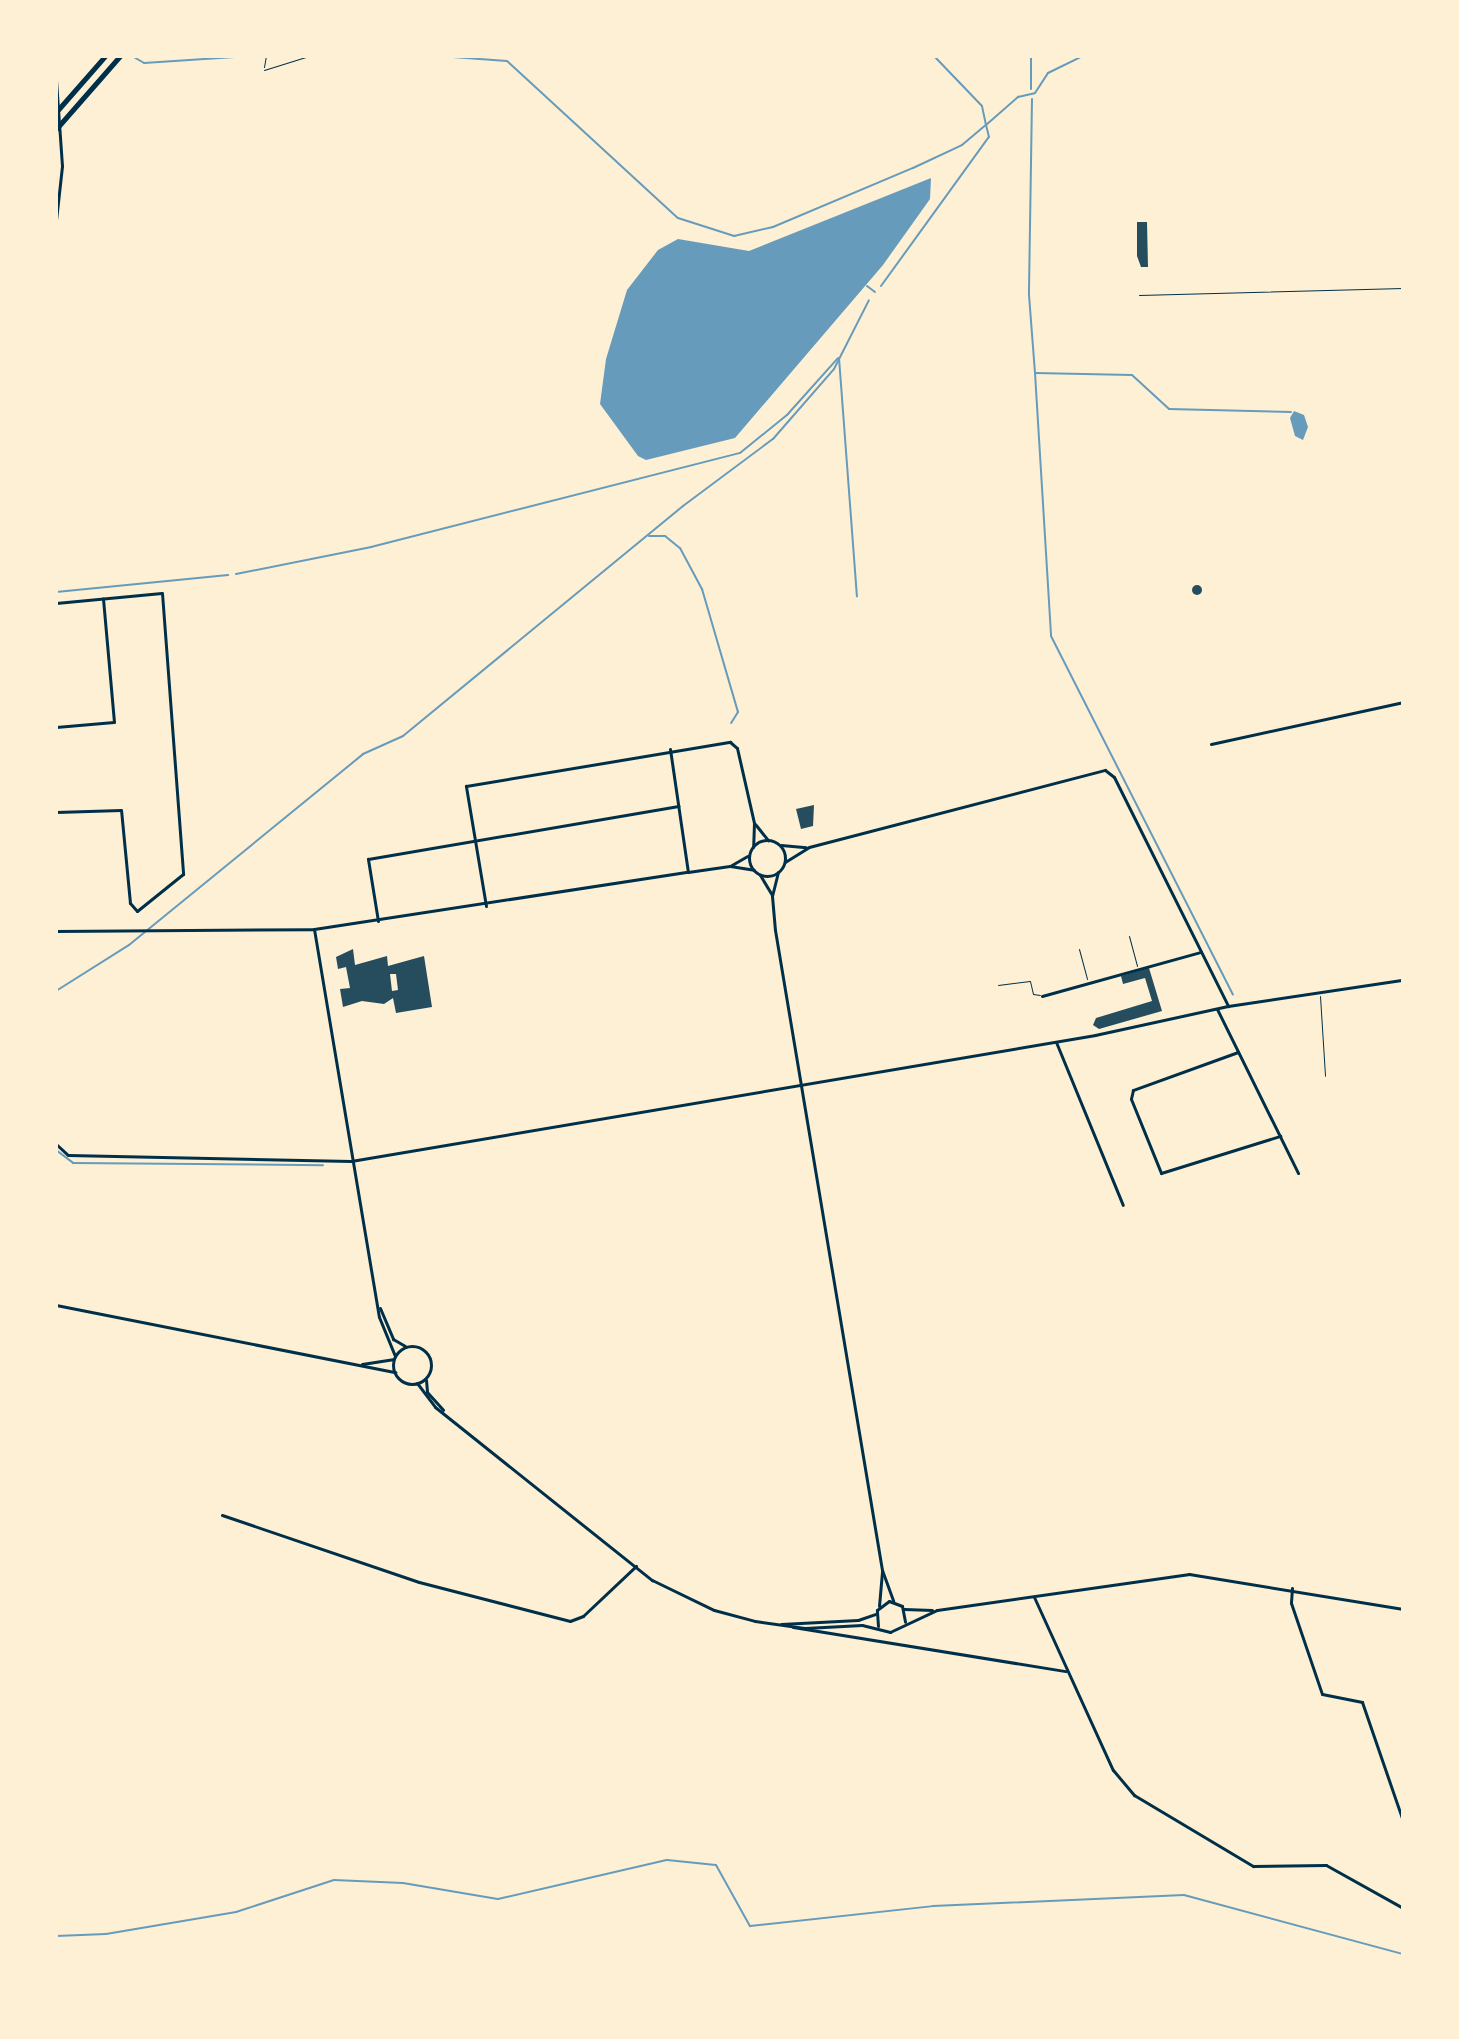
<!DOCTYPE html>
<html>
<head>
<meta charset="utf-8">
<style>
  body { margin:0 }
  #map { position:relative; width:1459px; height:2039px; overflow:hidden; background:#fdf0d5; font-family:"Public Sans",sans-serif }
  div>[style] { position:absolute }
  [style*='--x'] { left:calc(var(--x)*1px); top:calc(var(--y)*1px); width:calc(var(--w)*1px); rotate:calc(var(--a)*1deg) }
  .water>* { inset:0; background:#669bbc }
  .stream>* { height:2px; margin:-1px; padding:0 1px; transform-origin:1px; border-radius:1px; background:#669bbc }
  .building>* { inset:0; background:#264d5e }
  .round { border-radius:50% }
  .path>* { height:1px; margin:-0.5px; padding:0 0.5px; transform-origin:0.5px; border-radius:0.5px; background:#003049 }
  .service>* { height:1px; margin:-0.5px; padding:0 0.5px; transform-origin:0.5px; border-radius:0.5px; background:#003049 }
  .minor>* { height:3px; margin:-1.5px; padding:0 1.5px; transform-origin:1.5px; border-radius:1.5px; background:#003049 }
  .tertiary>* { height:3px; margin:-1.5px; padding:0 1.5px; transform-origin:1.5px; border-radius:1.5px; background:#003049 }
  .tertiary>.ring { margin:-1.5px; padding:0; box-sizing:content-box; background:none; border:3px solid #003049; border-radius:50% }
  .motorway>* { height:5px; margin:-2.5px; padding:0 2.5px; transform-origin:2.5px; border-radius:2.5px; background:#003049 }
  span { translate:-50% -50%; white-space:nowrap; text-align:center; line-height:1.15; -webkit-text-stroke:6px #fdf0d5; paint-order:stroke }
  .frame { position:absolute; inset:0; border:58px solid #fdf0d5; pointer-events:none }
</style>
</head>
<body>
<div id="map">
  <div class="water">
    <i style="clip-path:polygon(931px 178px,930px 199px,883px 265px,735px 438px,646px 460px,638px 456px,600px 404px,606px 359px,627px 290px,658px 250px,678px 239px,749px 251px)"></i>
    <i style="clip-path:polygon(1294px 411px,1304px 415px,1308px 427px,1303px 440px,1295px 436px,1290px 418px)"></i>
  </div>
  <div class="stream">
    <i style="--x:132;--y:56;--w:14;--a:30"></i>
    <i style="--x:144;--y:63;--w:106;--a:-3.8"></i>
    <i style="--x:439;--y:56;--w:68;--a:4.2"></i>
    <i style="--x:507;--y:61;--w:232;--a:42.6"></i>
    <i style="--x:678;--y:218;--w:59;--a:17.8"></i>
    <i style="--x:734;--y:236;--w:40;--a:-13"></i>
    <i style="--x:773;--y:227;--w:152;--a:-22.9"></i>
    <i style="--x:913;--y:168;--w:54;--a:-25.1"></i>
    <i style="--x:962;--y:145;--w:31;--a:-40"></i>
    <i style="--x:986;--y:125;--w:19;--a:-102"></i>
    <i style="--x:982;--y:106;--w:69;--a:-133.8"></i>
    <i style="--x:1031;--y:56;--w:33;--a:90"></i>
    <i style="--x:1032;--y:99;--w:196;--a:90.9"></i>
    <i style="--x:1029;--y:295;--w:78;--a:85.6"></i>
    <i style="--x:1035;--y:373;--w:97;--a:1.2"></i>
    <i style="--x:1132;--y:375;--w:50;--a:42.6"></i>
    <i style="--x:1169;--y:409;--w:122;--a:1.4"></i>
    <i style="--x:867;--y:286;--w:10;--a:37"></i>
    <i style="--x:881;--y:286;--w:184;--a:-54.1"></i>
    <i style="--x:989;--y:137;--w:12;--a:-104"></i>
    <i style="--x:986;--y:125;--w:43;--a:-41.2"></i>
    <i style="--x:1018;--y:97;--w:17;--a:-13"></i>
    <i style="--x:1035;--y:93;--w:24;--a:-57"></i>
    <i style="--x:1048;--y:73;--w:39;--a:-26"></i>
    <i style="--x:839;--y:358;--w:239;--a:85.7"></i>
    <i style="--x:1035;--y:373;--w:263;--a:86.5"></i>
    <i style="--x:1051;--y:636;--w:402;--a:63.1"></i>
    <i style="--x:649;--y:536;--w:16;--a:0"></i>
    <i style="--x:665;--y:536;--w:19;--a:39"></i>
    <i style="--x:680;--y:548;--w:47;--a:61.8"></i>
    <i style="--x:702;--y:589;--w:128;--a:73.7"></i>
    <i style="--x:738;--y:712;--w:13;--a:122"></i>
    <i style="--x:236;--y:574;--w:138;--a:-11.3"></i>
    <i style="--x:371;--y:547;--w:381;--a:-14.3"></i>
    <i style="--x:740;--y:453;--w:60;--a:-39"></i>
    <i style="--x:787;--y:415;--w:76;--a:-48.2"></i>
    <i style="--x:56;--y:592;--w:173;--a:-5.6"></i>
    <i style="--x:56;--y:991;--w:86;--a:-32.2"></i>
    <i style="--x:129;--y:945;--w:302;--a:-39.2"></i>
    <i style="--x:363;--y:754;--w:44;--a:-24.2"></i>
    <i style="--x:403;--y:736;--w:362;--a:-39.4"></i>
    <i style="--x:683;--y:506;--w:112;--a:-36.7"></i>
    <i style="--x:773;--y:439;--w:93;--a:-48.9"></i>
    <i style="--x:834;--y:369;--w:77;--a:-63.1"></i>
    <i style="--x:56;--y:1150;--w:21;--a:37"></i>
    <i style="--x:73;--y:1163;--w:250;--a:0.5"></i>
    <i style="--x:56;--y:1936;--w:50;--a:-2.3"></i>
    <i style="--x:106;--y:1934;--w:132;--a:-9.6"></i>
    <i style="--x:236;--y:1912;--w:103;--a:-18.1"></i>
    <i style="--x:334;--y:1880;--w:69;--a:2.5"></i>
    <i style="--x:403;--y:1883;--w:96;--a:9.6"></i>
    <i style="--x:498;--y:1899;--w:173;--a:-13"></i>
    <i style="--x:667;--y:1860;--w:49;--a:5.8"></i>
    <i style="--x:716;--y:1865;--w:70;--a:60.9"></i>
    <i style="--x:750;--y:1926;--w:184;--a:-6.2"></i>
    <i style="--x:933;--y:1906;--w:251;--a:-2.5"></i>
    <i style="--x:1184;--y:1895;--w:227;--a:15.1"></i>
  </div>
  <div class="building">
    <i style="clip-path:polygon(1137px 222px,1147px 222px,1148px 267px,1141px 267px,1137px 256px)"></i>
    <i class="round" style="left:1192px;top:585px;width:10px;height:10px"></i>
    <i style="clip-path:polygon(814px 805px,813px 826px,801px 829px,796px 809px)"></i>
    <i style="clip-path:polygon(evenodd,353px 949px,355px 965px,387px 956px,388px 966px,424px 956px,432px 1007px,396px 1013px,393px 998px,384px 1004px,362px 1001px,343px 1007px,340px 989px,350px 988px,346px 967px,338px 969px,336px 957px,353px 949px,390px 974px,396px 974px,398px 990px,392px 991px,390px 974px)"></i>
    <i style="clip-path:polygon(1149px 968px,1162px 1011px,1099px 1029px,1093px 1025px,1096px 1018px,1152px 1001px,1145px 978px,1123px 984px,1121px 976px)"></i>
  </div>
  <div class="path">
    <i style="--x:264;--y:67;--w:11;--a:-80"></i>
    <i style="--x:264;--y:70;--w:47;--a:-17.3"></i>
    <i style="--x:1139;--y:295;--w:264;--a:-1.5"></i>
  </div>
  <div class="service">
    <i style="--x:1129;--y:936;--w:31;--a:75"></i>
    <i style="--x:1079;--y:949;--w:31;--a:75"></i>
    <i style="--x:998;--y:985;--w:32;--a:-7"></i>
    <i style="--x:1030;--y:981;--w:13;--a:77"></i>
    <i style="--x:1033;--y:994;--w:7;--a:8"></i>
    <i style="--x:1320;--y:996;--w:80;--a:86.4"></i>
  </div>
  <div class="minor">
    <i style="--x:56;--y:80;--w:86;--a:86"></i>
    <i style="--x:62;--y:166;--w:54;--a:96.3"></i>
    <i style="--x:56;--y:603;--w:106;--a:-5.4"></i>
    <i style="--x:162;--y:593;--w:282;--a:85.7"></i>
    <i style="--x:183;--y:874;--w:59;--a:141.2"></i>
    <i style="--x:137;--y:911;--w:11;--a:-131"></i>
    <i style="--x:130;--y:903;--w:93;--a:-95.5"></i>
    <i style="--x:121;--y:810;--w:65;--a:178.2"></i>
    <i style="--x:56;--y:727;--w:58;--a:-4.9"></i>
    <i style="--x:114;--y:722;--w:124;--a:-95.1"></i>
    <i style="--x:1211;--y:744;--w:197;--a:-12.3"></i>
    <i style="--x:670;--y:749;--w:124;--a:81.7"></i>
    <i style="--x:755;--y:824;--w:21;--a:51"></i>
    <i style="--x:778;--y:872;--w:25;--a:104"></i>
    <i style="--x:772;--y:896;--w:34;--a:85"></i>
    <i style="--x:775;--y:930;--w:649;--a:80.51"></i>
    <i style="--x:882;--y:1570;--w:33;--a:70"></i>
    <i style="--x:760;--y:875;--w:23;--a:59"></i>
    <i style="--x:486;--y:906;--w:122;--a:-99.5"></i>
    <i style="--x:466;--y:786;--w:268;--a:-9.5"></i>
    <i style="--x:730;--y:742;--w:9;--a:41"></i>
    <i style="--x:737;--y:748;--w:77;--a:77.2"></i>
    <i style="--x:754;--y:823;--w:24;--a:92"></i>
    <i style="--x:378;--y:921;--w:63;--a:-99.2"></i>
    <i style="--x:368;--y:859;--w:315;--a:-9.7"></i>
    <i style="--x:1042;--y:996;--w:165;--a:-15.5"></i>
    <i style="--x:1217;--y:1009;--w:183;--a:63.7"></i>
    <i style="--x:1056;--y:1042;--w:176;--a:67.7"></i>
    <i style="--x:1238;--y:1052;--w:112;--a:160.1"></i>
    <i style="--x:1133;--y:1090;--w:9;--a:103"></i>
    <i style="--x:1131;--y:1099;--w:80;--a:67.9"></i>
    <i style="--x:1161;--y:1173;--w:125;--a:-17.3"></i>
    <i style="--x:56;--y:1144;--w:16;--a:43"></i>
    <i style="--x:68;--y:1155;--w:283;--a:1.2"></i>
    <i style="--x:222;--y:1515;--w:208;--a:18.8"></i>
    <i style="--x:419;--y:1582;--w:156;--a:14.5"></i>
    <i style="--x:570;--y:1621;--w:14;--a:-21"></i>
    <i style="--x:583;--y:1616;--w:73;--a:-43.3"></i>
    <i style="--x:1292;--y:1588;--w:15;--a:94"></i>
    <i style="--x:1291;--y:1603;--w:96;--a:71.2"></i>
    <i style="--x:1322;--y:1694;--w:41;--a:11.3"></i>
    <i style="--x:1362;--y:1702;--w:126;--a:71"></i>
    <i style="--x:1034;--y:1597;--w:190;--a:65.5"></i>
    <i style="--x:1113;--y:1770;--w:33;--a:50"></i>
    <i style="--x:1134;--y:1795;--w:139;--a:30.8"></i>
    <i style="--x:1253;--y:1866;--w:73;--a:-0.8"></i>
    <i style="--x:1326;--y:1865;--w:88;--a:29.2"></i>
    <i style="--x:879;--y:1606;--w:36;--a:-85"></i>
    <i style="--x:793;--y:1627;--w:276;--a:9.2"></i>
  </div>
  <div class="tertiary">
    <i class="ring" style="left:749px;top:840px;width:33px;height:33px"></i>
    <i style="--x:781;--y:845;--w:25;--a:5"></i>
    <i style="--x:785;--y:862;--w:28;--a:-32"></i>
    <i style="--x:809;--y:847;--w:306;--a:-14.6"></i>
    <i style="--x:1105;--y:770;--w:11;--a:38"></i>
    <i style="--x:1114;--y:777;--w:256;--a:63.5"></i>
    <i style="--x:730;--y:866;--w:20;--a:-30"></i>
    <i style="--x:314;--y:929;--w:393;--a:80.5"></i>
    <i style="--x:379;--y:1317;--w:42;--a:67.7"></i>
    <i style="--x:56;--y:931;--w:258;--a:-0.4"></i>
    <i style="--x:314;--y:929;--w:378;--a:-8.7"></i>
    <i style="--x:688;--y:872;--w:42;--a:-8.1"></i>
    <i style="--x:730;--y:866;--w:24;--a:9"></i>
    <i style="--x:351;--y:1161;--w:755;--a:-9.61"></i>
    <i style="--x:1095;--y:1035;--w:136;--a:-12.3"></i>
    <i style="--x:1228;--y:1006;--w:177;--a:-8.5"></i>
    <i style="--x:56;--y:1305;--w:346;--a:11.2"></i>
    <i style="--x:380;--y:1308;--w:34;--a:67"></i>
    <i style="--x:393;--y:1339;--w:14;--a:30"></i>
    <i class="ring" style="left:393px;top:1346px;width:35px;height:35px"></i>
    <i style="--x:362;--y:1364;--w:31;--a:-9"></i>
    <i style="--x:426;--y:1380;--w:12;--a:85"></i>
    <i style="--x:427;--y:1392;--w:24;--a:48"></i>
    <i style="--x:417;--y:1383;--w:30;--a:53"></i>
    <i style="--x:435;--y:1407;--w:278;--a:38.6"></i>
    <i style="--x:652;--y:1580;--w:69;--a:25.8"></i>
    <i style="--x:714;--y:1610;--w:42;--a:15"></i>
    <i style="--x:755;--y:1621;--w:50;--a:8"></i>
    <i style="--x:805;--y:1628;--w:57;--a:-3"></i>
    <i style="--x:862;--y:1625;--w:29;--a:14"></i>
    <i style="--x:890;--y:1632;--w:52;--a:-25.1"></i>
    <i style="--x:937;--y:1610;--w:255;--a:-8.1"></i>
    <i style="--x:1189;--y:1574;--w:217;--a:9.3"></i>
    <i style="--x:904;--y:1609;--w:28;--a:2"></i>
    <i style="--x:781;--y:1624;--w:77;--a:-3"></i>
    <i style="--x:858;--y:1620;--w:18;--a:-19"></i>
    <i style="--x:878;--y:1626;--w:16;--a:-94"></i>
    <i style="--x:877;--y:1610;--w:15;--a:-37"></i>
    <i style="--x:889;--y:1601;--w:14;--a:21"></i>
    <i style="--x:902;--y:1606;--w:16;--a:79"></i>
  </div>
  <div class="motorway">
    <i style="--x:56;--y:112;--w:74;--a:-48.8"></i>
    <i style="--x:56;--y:129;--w:97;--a:-48.8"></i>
  </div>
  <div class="frame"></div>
</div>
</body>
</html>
